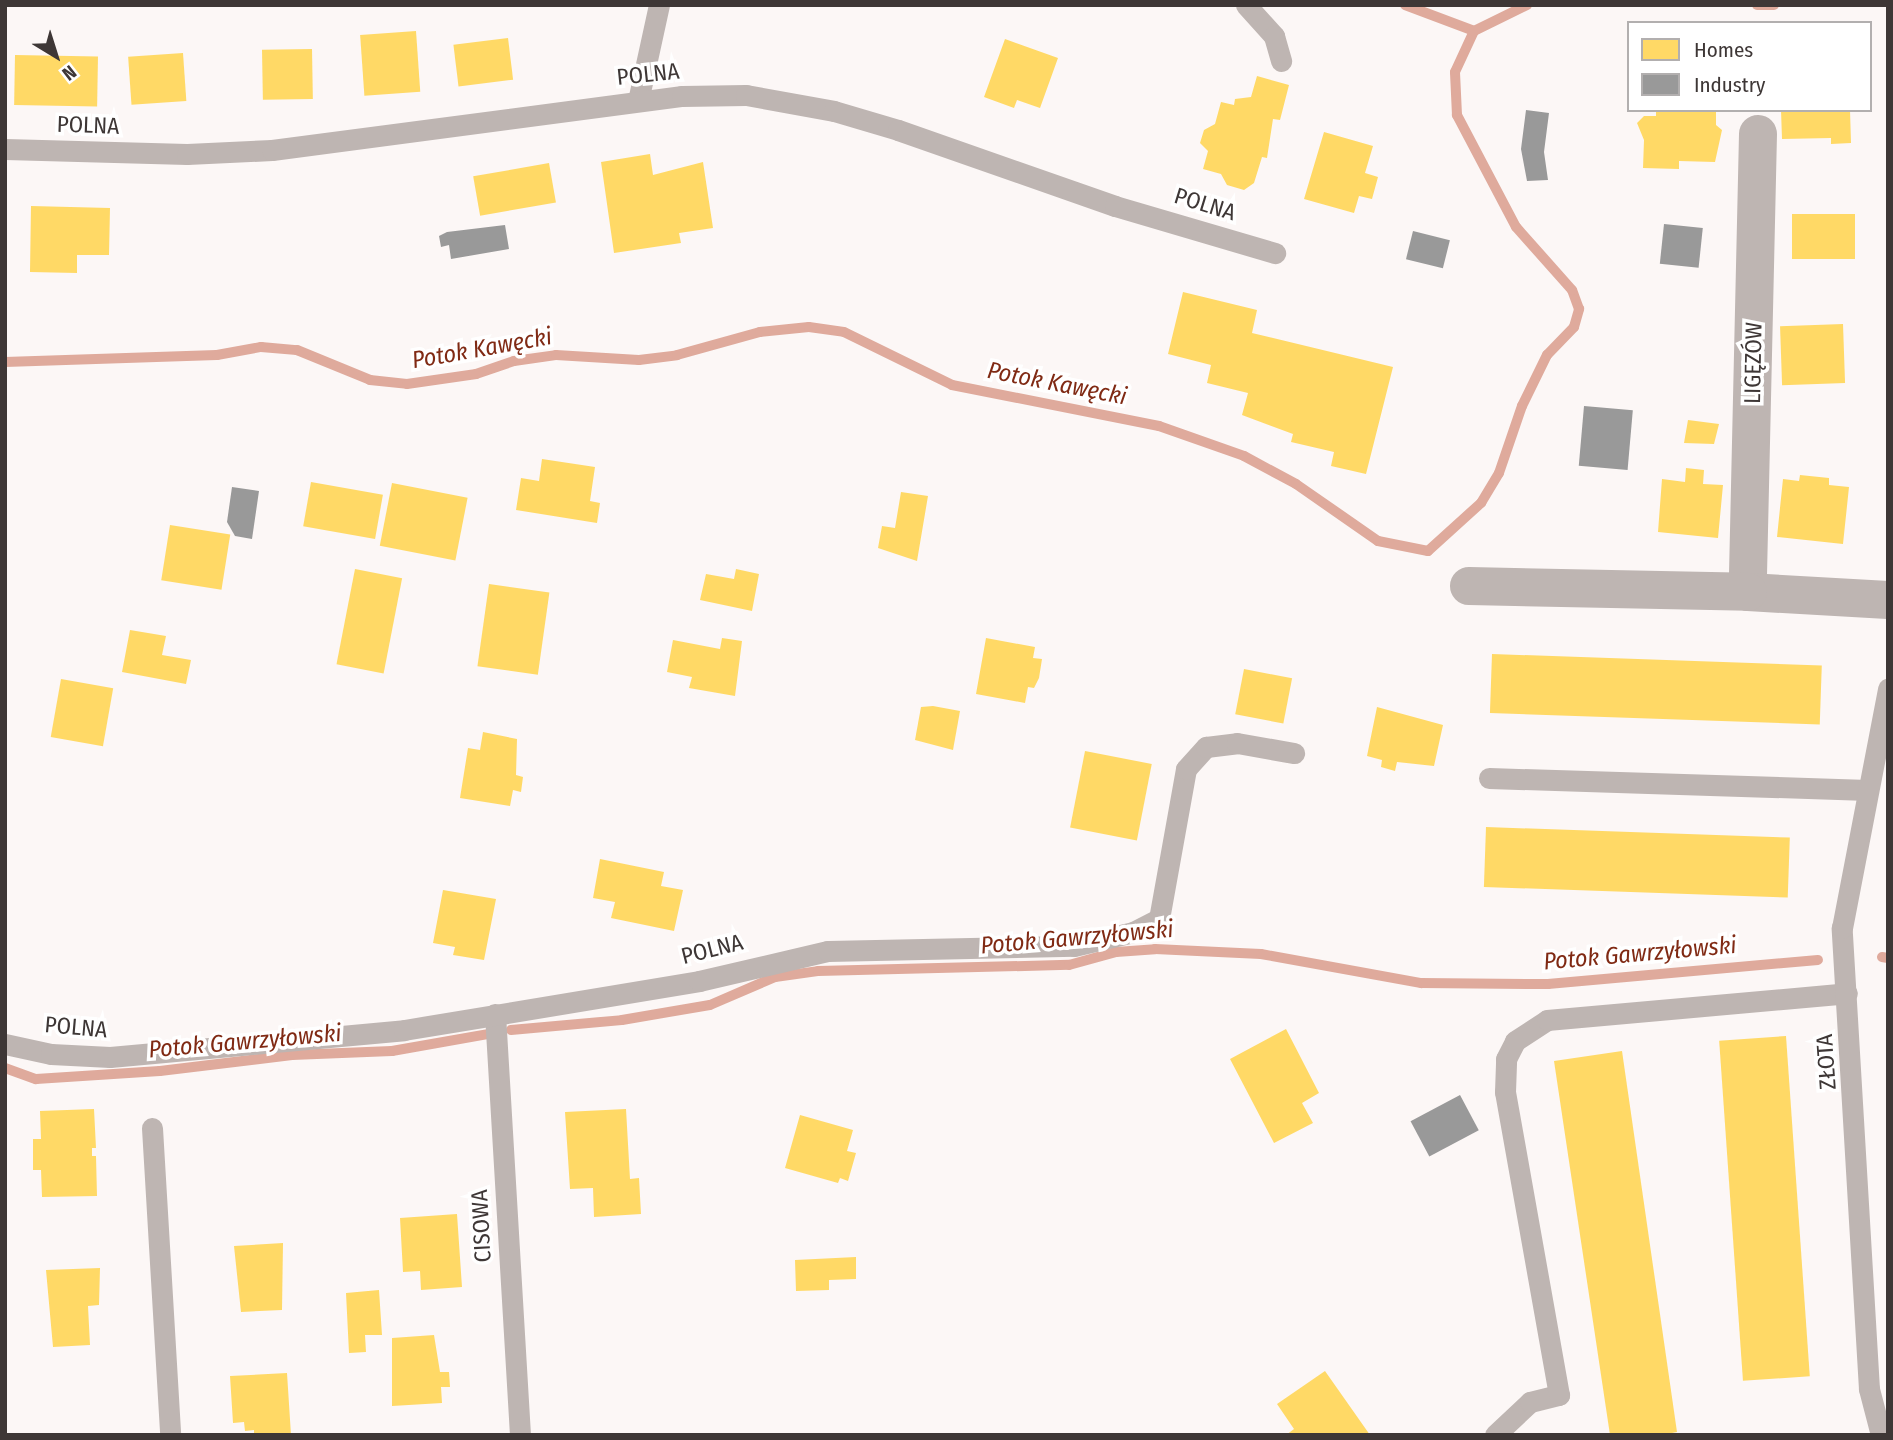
<!DOCTYPE html>
<html>
<head>
<meta charset="utf-8">
<style>
  body { margin:0 }
  #map { position:relative; width:1893px; height:1440px; overflow:hidden; background:#fcf7f6; font-family:"Fira Sans Condensed",sans-serif }
  div>[style] { position:absolute }
  [style*='--x'] { left:calc(var(--x)*1px); top:calc(var(--y)*1px); width:calc(var(--w)*1px); rotate:calc(var(--a)*1deg) }
  .homes>* { inset:0; background:#ffd966; transform-origin:0 0 }
  .industry>* { inset:0; background:#999; transform-origin:0 0 }
  .stream>* { height:10px; margin:-5px; padding:0 5px; transform-origin:5px; border-radius:5px; background:#dfaa9c }
  .lane>* { height:21px; margin:-10.5px; padding:0 10.5px; transform-origin:10.5px; border-radius:10.5px; background:#beb5b2 }
  .street>* { height:38px; margin:-19px; padding:0 19px; transform-origin:19px; border-radius:19px; background:#beb5b2 }
  span { translate:-50% -50%; white-space:nowrap; text-align:center; line-height:1.15; -webkit-text-stroke:7px #fff; paint-order:stroke }
  .street-label { font-size:23px; color:#3e3736 }
  .water-label { font-size:24px; color:#802a14; font-style:italic }
  .frame { position:absolute; inset:0; border:7px solid #3e3736; pointer-events:none }
  .legend { position:absolute; left:1627px; top:21px; width:245px; height:91px; box-sizing:border-box; background:#fff; border:2px solid #b2afaf; margin:0; padding:9px 12px; list-style:none; font-size:21px; color:#3e3736 }
  .legend li { display:flex; align-items:center; gap:14px; height:35px }
  .legend b { width:35px; border:2px solid #b2afaf }
  .north { position:absolute; left:21px; top:21px; width:70px; height:70px; -webkit-text-stroke:5px #fff; paint-order:stroke; rotate:142deg; font-size:19px; font-weight:700; line-height:28px; text-align:center; color:#3e3736 }
  .north::after { content:''; display:block; margin:auto; width:24px; height:32px; background:#3e3736; clip-path:polygon(50% 0,100% 100%,50% 72%,0 100%) }
</style>
</head>
<body>
<div id="map">
  <div class="homes">
    <i style="left:416px;top:31px;width:61px;height:56px;rotate:86deg"></i>
    <i style="left:508px;top:38px;width:42px;height:55px;rotate:83deg"></i>
    <i style="clip-path:polygon(1005px 39px,1058px 58px,1040px 108px,1017px 100px,1014px 108px,984px 97px)"></i>
    <i style="left:312px;top:49px;width:50px;height:50px;rotate:89deg"></i>
    <i style="left:183px;top:53px;width:48px;height:55px;rotate:86deg"></i>
    <i style="left:15px;top:55px;width:83px;height:50px;rotate:1deg"></i>
    <i style="clip-path:polygon(1257px 76px,1289px 85px,1280px 120px,1273px 119px,1267px 158px,1262px 157px,1254px 183px,1244px 190px,1227px 185px,1221px 174px,1203px 169px,1208px 151px,1200px 143px,1204px 130px,1215px 124px,1221px 102px,1234px 105px,1235px 99px,1251px 97px)"></i>
    <i style="clip-path:polygon(1656px 110px,1716px 110px,1716px 125px,1722px 130px,1715px 162px,1679px 161px,1679px 169px,1643px 168px,1644px 140px,1637px 123px,1644px 116px,1656px 116px)"></i>
    <i style="clip-path:polygon(1781px 110px,1850px 110px,1851px 143px,1831px 144px,1831px 138px,1782px 139px)"></i>
    <i style="clip-path:polygon(1324px 132px,1373px 146px,1365px 173px,1378px 177px,1372px 199px,1359px 196px,1354px 213px,1304px 199px)"></i>
    <i style="clip-path:polygon(650px 154px,653px 175px,703px 162px,713px 228px,679px 233px,681px 243px,614px 253px,601px 162px)"></i>
    <i style="left:549px;top:163px;width:40px;height:77px;rotate:80deg"></i>
    <i style="clip-path:polygon(31px 206px,110px 208px,109px 255px,77px 255px,77px 273px,30px 272px)"></i>
    <i style="left:1792px;top:214px;width:63px;height:45px"></i>
    <i style="clip-path:polygon(1183px 292px,1257px 310px,1252px 333px,1393px 367px,1366px 474px,1331px 466px,1334px 452px,1291px 442px,1293px 434px,1242px 415px,1248px 393px,1207px 383px,1211px 365px,1168px 354px)"></i>
    <i style="left:1843px;top:324px;width:59px;height:63px;rotate:88deg"></i>
    <i style="clip-path:polygon(1688px 420px,1719px 424px,1714px 444px,1684px 443px)"></i>
    <i style="clip-path:polygon(542px 459px,595px 467px,590px 501px,600px 503px,597px 523px,516px 510px,521px 478px,539px 481px)"></i>
    <i style="clip-path:polygon(1686px 468px,1704px 470px,1703px 484px,1723px 485px,1718px 538px,1658px 532px,1662px 479px,1685px 482px)"></i>
    <i style="clip-path:polygon(1800px 475px,1829px 478px,1829px 485px,1849px 487px,1843px 544px,1777px 537px,1783px 479px,1799px 481px)"></i>
    <i style="left:311px;top:482px;width:73px;height:45px;rotate:10deg"></i>
    <i style="left:392px;top:483px;width:77px;height:64px;rotate:11deg"></i>
    <i style="clip-path:polygon(901px 492px,928px 496px,917px 561px,878px 548px,882px 526px,895px 528px)"></i>
    <i style="left:170px;top:525px;width:61px;height:56px;rotate:9deg"></i>
    <i style="left:355px;top:569px;width:48px;height:97px;rotate:11deg"></i>
    <i style="clip-path:polygon(736px 569px,759px 574px,752px 611px,700px 600px,706px 574px,734px 579px)"></i>
    <i style="left:489px;top:584px;width:61px;height:83px;rotate:8deg"></i>
    <i style="clip-path:polygon(130px 630px,166px 636px,162px 655px,191px 660px,186px 684px,122px 672px)"></i>
    <i style="clip-path:polygon(722px 638px,742px 641px,735px 696px,689px 688px,692px 677px,667px 672px,673px 640px,720px 649px)"></i>
    <i style="clip-path:polygon(986px 638px,1035px 647px,1033px 658px,1042px 659px,1039px 678px,1034px 688px,1028px 687px,1025px 703px,976px 694px)"></i>
    <i style="left:1492px;top:654px;width:330px;height:59px;rotate:2deg"></i>
    <i style="left:1244px;top:669px;width:49px;height:46px;rotate:11deg"></i>
    <i style="left:61px;top:679px;width:53px;height:59px;rotate:10deg"></i>
    <i style="clip-path:polygon(933px 706px,960px 711px,953px 750px,915px 740px,921px 707px)"></i>
    <i style="clip-path:polygon(1377px 707px,1443px 725px,1434px 766px,1397px 762px,1395px 771px,1381px 767px,1382px 760px,1367px 756px)"></i>
    <i style="clip-path:polygon(483px 732px,517px 739px,516px 775px,523px 777px,521px 792px,513px 790px,510px 806px,460px 798px,468px 748px,480px 750px)"></i>
    <i style="left:1085px;top:751px;width:68px;height:78px;rotate:11deg"></i>
    <i style="left:1486px;top:827px;width:304px;height:60px;rotate:2deg"></i>
    <i style="clip-path:polygon(600px 859px,664px 872px,661px 886px,683px 890px,674px 931px,611px 918px,615px 902px,593px 898px)"></i>
    <i style="clip-path:polygon(443px 890px,496px 899px,484px 960px,453px 955px,455px 947px,433px 943px)"></i>
    <i style="clip-path:polygon(1286px 1029px,1319px 1093px,1302px 1103px,1313px 1123px,1274px 1143px,1230px 1059px)"></i>
    <i style="left:1786px;top:1036px;width:341px;height:67px;rotate:86deg"></i>
    <i style="clip-path:polygon(1622px 1051px,1677px 1432px,1662px 1435px,1610px 1435px,1554px 1061px)"></i>
    <i style="clip-path:polygon(94px 1109px,96px 1148px,92px 1148px,92px 1156px,96px 1156px,97px 1196px,42px 1197px,41px 1170px,33px 1170px,33px 1139px,41px 1139px,40px 1111px)"></i>
    <i style="clip-path:polygon(626px 1109px,630px 1179px,639px 1178px,641px 1214px,594px 1217px,593px 1188px,570px 1189px,565px 1112px)"></i>
    <i style="clip-path:polygon(800px 1115px,853px 1130px,847px 1151px,856px 1153px,848px 1181px,840px 1178px,838px 1183px,785px 1168px)"></i>
    <i style="clip-path:polygon(457px 1214px,462px 1287px,421px 1290px,420px 1271px,403px 1272px,400px 1218px)"></i>
    <i style="clip-path:polygon(283px 1243px,282px 1310px,241px 1312px,234px 1246px)"></i>
    <i style="clip-path:polygon(856px 1257px,856px 1279px,829px 1280px,829px 1290px,796px 1291px,795px 1260px)"></i>
    <i style="clip-path:polygon(100px 1268px,99px 1305px,88px 1306px,90px 1345px,53px 1347px,46px 1270px)"></i>
    <i style="clip-path:polygon(379px 1290px,382px 1335px,365px 1335px,366px 1352px,349px 1353px,346px 1293px)"></i>
    <i style="clip-path:polygon(434px 1335px,440px 1372px,449px 1372px,450px 1387px,441px 1387px,442px 1403px,392px 1406px,392px 1338px)"></i>
    <i style="clip-path:polygon(1325px 1371px,1370px 1435px,1286px 1435px,1294px 1429px,1277px 1404px)"></i>
    <i style="clip-path:polygon(287px 1373px,291px 1435px,254px 1435px,254px 1430px,245px 1431px,244px 1422px,233px 1423px,230px 1376px)"></i>
  </div>
  <div class="industry">
    <i style="clip-path:polygon(1526px 110px,1549px 113px,1544px 152px,1548px 180px,1527px 181px,1521px 149px)"></i>
    <i style="left:1664px;top:224px;width:39px;height:40px;rotate:6deg"></i>
    <i style="clip-path:polygon(505px 225px,509px 249px,451px 259px,449px 245px,441px 247px,439px 236px,447px 232px)"></i>
    <i style="left:1413px;top:231px;width:38px;height:29px;rotate:14deg"></i>
    <i style="left:1584px;top:406px;width:49px;height:60px;rotate:5deg"></i>
    <i style="clip-path:polygon(232px 487px,259px 491px,252px 539px,235px 536px,227px 522px)"></i>
    <i style="left:1460px;top:1095px;width:40px;height:56px;rotate:62deg"></i>
  </div>
  <div class="stream">
    <i style="--x:1405;--y:5;--w:74;--a:20.6"></i>
    <i style="--x:1757;--y:5;--w:17;--a:0"></i>
    <i style="--x:5;--y:362;--w:212;--a:-1.9"></i>
    <i style="--x:217;--y:355;--w:45;--a:-10.3"></i>
    <i style="--x:261;--y:347;--w:36;--a:5"></i>
    <i style="--x:297;--y:350;--w:79;--a:22.3"></i>
    <i style="--x:370;--y:380;--w:37;--a:6"></i>
    <i style="--x:407;--y:384;--w:70;--a:-8.2"></i>
    <i style="--x:476;--y:374;--w:40;--a:-18.9"></i>
    <i style="--x:514;--y:361;--w:42;--a:-8.1"></i>
    <i style="--x:556;--y:355;--w:83;--a:3.4"></i>
    <i style="--x:639;--y:360;--w:38;--a:-7"></i>
    <i style="--x:677;--y:355;--w:86;--a:-15.5"></i>
    <i style="--x:760;--y:332;--w:49;--a:-5.8"></i>
    <i style="--x:809;--y:327;--w:35;--a:8"></i>
    <i style="--x:844;--y:332;--w:120;--a:26.1"></i>
    <i style="--x:952;--y:385;--w:211;--a:11.2"></i>
    <i style="--x:1159;--y:426;--w:90;--a:19.4"></i>
    <i style="--x:1244;--y:456;--w:59;--a:28.3"></i>
    <i style="--x:1296;--y:484;--w:100;--a:34.8"></i>
    <i style="--x:1378;--y:541;--w:51;--a:11.3"></i>
    <i style="--x:1428;--y:551;--w:72;--a:-42.2"></i>
    <i style="--x:1481;--y:503;--w:35;--a:-59"></i>
    <i style="--x:1499;--y:473;--w:71;--a:-71.1"></i>
    <i style="--x:1522;--y:406;--w:57;--a:-63.9"></i>
    <i style="--x:1547;--y:355;--w:39;--a:-46"></i>
    <i style="--x:1574;--y:327;--w:19;--a:-74"></i>
    <i style="--x:1579;--y:309;--w:20;--a:-110"></i>
    <i style="--x:1572;--y:290;--w:84;--a:-131.6"></i>
    <i style="--x:1516;--y:227;--w:127;--a:-117.8"></i>
    <i style="--x:1457;--y:115;--w:43;--a:-92.7"></i>
    <i style="--x:1455;--y:72;--w:45;--a:-65.1"></i>
    <i style="--x:1474;--y:31;--w:59;--a:-26.1"></i>
    <i style="--x:1882;--y:957;--w:6;--a:9"></i>
    <i style="--x:511;--y:1030;--w:111;--a:-5.1"></i>
    <i style="--x:622;--y:1020;--w:89;--a:-9.7"></i>
    <i style="--x:710;--y:1005;--w:71;--a:-23.3"></i>
    <i style="--x:775;--y:977;--w:43;--a:-7.9"></i>
    <i style="--x:818;--y:971;--w:251;--a:-1.4"></i>
    <i style="--x:1069;--y:965;--w:49;--a:-15.5"></i>
    <i style="--x:1116;--y:952;--w:39;--a:-4"></i>
    <i style="--x:1155;--y:949;--w:106;--a:2.7"></i>
    <i style="--x:1261;--y:954;--w:163;--a:10.3"></i>
    <i style="--x:1421;--y:983;--w:127;--a:0.5"></i>
    <i style="--x:1548;--y:984;--w:271;--a:-5.1"></i>
    <i style="--x:5;--y:1068;--w:33;--a:20"></i>
    <i style="--x:36;--y:1079;--w:124;--a:-3.7"></i>
    <i style="--x:160;--y:1071;--w:133;--a:-6.9"></i>
    <i style="--x:292;--y:1055;--w:100;--a:-2.3"></i>
    <i style="--x:392;--y:1051;--w:97;--a:-10"></i>
  </div>
  <div class="lane">
    <i style="--x:1246;--y:5;--w:42;--a:47.9"></i>
    <i style="--x:1274;--y:36;--w:26;--a:74"></i>
    <i style="--x:638;--y:101;--w:98;--a:-77.7"></i>
    <i style="--x:5;--y:149;--w:182;--a:1.6"></i>
    <i style="--x:187;--y:154;--w:85;--a:-2.7"></i>
    <i style="--x:272;--y:150;--w:414;--a:-7.5"></i>
    <i style="--x:682;--y:96;--w:64;--a:-0.9"></i>
    <i style="--x:746;--y:95;--w:89;--a:10.3"></i>
    <i style="--x:834;--y:111;--w:67;--a:16.5"></i>
    <i style="--x:898;--y:130;--w:230;--a:19.3"></i>
    <i style="--x:1115;--y:206;--w:167;--a:16.4"></i>
    <i style="--x:1489;--y:778;--w:379;--a:1.8"></i>
    <i style="--x:495;--y:1014;--w:422;--a:86.6"></i>
    <i style="--x:5;--y:1044;--w:47;--a:12.3"></i>
    <i style="--x:51;--y:1054;--w:59;--a:2.9"></i>
    <i style="--x:110;--y:1057;--w:295;--a:-5.2"></i>
    <i style="--x:404;--y:1030;--w:299;--a:-9.4"></i>
    <i style="--x:699;--y:981;--w:132;--a:-13.1"></i>
    <i style="--x:828;--y:951;--w:246;--a:-1.2"></i>
    <i style="--x:1074;--y:946;--w:61;--a:-13.3"></i>
    <i style="--x:1133;--y:932;--w:29;--a:-27"></i>
    <i style="--x:1159;--y:919;--w:152;--a:-79.8"></i>
    <i style="--x:1186;--y:769;--w:30;--a:-48"></i>
    <i style="--x:1206;--y:747;--w:31;--a:-7"></i>
    <i style="--x:1237;--y:743;--w:58;--a:10"></i>
    <i style="--x:152;--y:1128;--w:308;--a:86.6"></i>
    <i style="--x:1495;--y:1435;--w:48;--a:-43.3"></i>
    <i style="--x:1530;--y:1402;--w:30;--a:-14"></i>
    <i style="--x:1559;--y:1395;--w:308;--a:-100.1"></i>
    <i style="--x:1505;--y:1092;--w:33;--a:-88"></i>
    <i style="--x:1506;--y:1059;--w:20;--a:-63"></i>
    <i style="--x:1515;--y:1041;--w:38;--a:-33"></i>
    <i style="--x:1547;--y:1020;--w:301;--a:-5.1"></i>
    <i style="--x:1881;--y:1435;--w:48;--a:-104.6"></i>
    <i style="--x:1869;--y:1389;--w:462;--a:-93.4"></i>
    <i style="--x:1842;--y:928;--w:244;--a:-79.1"></i>
  </div>
  <div class="street">
    <i style="--x:1758;--y:134;--w:458;--a:91.3"></i>
    <i style="--x:1748;--y:592;--w:140;--a:3.3"></i>
    <i style="--x:1469;--y:586;--w:279;--a:1.2"></i>
  </div>
  <div class="street-label">
    <span style="left:648px;top:74px;rotate:-6deg">POLNA</span>
    <span style="left:88px;top:125px;rotate:2deg">POLNA</span>
    <span style="left:1205px;top:204px;rotate:17deg">POLNA</span>
    <span style="left:1753px;top:363px;rotate:-89deg">LIGĘZÓW</span>
    <span style="left:712px;top:949px;rotate:-14deg">POLNA</span>
    <span style="left:76px;top:1027px;rotate:5deg">POLNA</span>
    <span style="left:1826px;top:1062px;rotate:-94deg">ZŁOTA</span>
    <span style="left:481px;top:1226px;rotate:-93deg">CISOWA</span>
  </div>
  <div class="water-label">
    <span style="left:482px;top:349px;rotate:-10deg">Potok Kawęcki</span>
    <span style="left:1057px;top:384px;rotate:11deg">Potok Kawęcki</span>
    <span style="left:1077px;top:938px;rotate:-5deg">Potok Gawrzyłowski</span>
    <span style="left:1640px;top:954px;rotate:-5deg">Potok Gawrzyłowski</span>
    <span style="left:245px;top:1042px;rotate:-5deg">Potok Gawrzyłowski</span>
  </div>
  <div class="frame"></div>
  <ul class="legend">
  <li><b style="height:19px;background:#ffd966"></b>Homes</li>
  <li><b style="height:19px;background:#999"></b>Industry</li>
  </ul>
  <div class="north">N</div>
</div>
</body>
</html>
